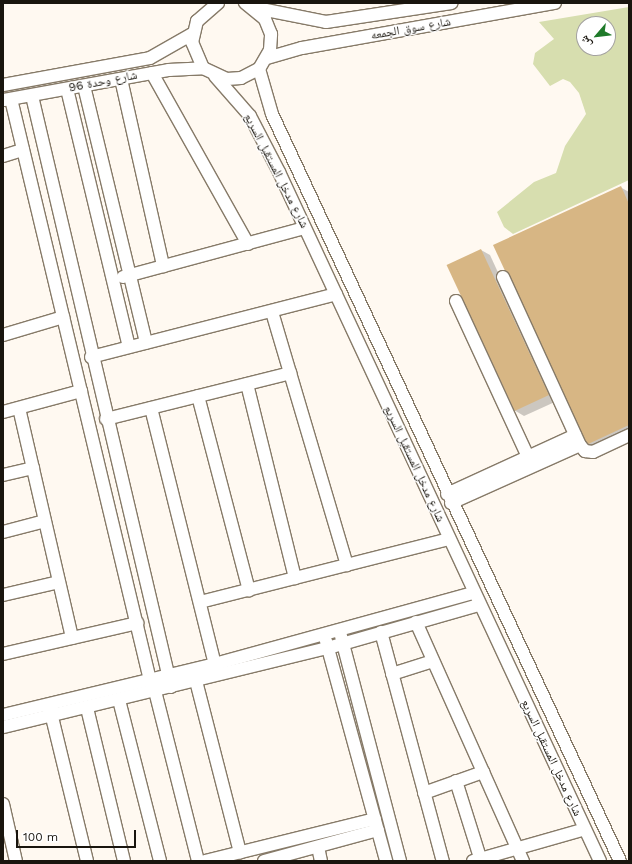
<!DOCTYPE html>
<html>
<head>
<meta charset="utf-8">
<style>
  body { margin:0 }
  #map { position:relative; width:632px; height:864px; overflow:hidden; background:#fff9f1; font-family:"Work Sans","Noto Naskh Arabic",sans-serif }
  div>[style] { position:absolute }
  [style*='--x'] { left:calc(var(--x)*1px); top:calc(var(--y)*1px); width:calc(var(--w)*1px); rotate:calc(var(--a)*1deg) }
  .green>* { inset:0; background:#d7deaf }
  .shadow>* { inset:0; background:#0003 }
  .building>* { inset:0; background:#d7b684; transform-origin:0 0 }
  .roads { filter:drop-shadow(1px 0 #867a68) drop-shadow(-1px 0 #867a68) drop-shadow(0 1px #867a68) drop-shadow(0 -1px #867a68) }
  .minor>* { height:12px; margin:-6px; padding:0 6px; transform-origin:6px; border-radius:6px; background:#fff }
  span { translate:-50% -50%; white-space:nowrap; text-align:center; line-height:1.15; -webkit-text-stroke:3px #fff; paint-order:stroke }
  .street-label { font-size:12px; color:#19150e }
  .frame { position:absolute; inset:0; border:4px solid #19150e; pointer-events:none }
  .north { position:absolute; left:576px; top:16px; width:40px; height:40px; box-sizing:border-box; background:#fff; border:1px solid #a3a19f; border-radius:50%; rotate:242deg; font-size:11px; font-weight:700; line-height:16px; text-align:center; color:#19150e }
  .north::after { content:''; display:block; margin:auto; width:14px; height:18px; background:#1f7a2a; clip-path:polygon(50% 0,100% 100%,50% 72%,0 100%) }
  .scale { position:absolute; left:16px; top:830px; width:120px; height:18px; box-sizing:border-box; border:2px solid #19150e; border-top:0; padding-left:5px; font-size:12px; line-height:14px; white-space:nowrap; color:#19150e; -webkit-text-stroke:3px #fff; paint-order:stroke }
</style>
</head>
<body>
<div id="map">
  <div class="green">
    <i style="clip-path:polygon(evenodd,629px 7px,629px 180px,513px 234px,504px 227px,497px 212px,534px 182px,556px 173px,565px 146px,586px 114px,579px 93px,570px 82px,563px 79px,550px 86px,533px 64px,535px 53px,554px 39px,539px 22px,629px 7px,584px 24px,608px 24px,608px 48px,584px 48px,584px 24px)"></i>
  </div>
  <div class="shadow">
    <i style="clip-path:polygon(620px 187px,629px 192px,629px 435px,596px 450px,586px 444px)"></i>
    <i style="clip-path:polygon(481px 250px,490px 255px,557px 401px,524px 416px,514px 410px)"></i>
  </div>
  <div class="building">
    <i style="clip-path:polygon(621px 186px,629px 204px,629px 425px,586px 445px,493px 245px)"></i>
    <i style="left:481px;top:249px;width:161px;height:38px;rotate:65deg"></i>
  </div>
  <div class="roads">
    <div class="minor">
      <i style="--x:218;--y:3;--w:28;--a:139"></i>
      <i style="--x:197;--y:21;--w:22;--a:103"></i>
      <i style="--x:192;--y:42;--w:28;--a:67"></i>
      <i style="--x:203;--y:68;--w:26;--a:25"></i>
      <i style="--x:227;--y:79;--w:14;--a:-4"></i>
      <i style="--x:241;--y:78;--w:20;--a:-27"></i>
      <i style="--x:259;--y:69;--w:22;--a:-60"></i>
      <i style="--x:270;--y:50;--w:16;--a:-86"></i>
      <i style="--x:271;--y:34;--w:16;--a:-112"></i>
      <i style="--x:265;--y:19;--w:26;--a:-141"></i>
      <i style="--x:256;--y:8;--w:71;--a:11.3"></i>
      <i style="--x:326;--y:22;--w:127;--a:-8.6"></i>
      <i style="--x:267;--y:58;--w:36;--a:-16"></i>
      <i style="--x:302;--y:48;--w:257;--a:-10.1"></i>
      <i style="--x:259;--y:69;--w:47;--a:73.9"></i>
      <i style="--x:272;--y:114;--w:824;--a:65.02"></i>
      <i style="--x:152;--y:73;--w:196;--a:60.7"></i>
      <i style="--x:215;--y:76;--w:53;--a:48.8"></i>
      <i style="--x:250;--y:116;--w:63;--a:62.6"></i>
      <i style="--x:279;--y:172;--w:760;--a:65.02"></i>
      <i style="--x:121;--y:79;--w:192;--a:77.3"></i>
      <i style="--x:3;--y:85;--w:149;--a:-10.4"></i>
      <i style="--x:150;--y:58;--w:48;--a:-29.7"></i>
      <i style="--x:84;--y:86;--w:264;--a:76.4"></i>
      <i style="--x:67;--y:89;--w:265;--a:76.5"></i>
      <i style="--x:32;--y:96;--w:607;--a:76.76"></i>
      <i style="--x:11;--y:99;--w:597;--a:76.55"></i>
      <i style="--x:4;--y:100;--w:168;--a:-10.3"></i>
      <i style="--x:169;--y:70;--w:34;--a:-3"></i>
      <i style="--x:3;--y:156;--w:21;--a:-17"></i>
      <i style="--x:123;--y:277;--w:188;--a:-15.1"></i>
      <i style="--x:503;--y:277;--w:185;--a:65.4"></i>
      <i style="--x:580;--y:445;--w:8;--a:50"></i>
      <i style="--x:585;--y:451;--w:8;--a:7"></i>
      <i style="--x:593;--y:452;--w:40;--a:-25"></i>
      <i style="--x:456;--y:301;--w:172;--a:65.2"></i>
      <i style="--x:272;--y:312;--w:264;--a:73.5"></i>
      <i style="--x:3;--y:335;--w:63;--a:-16.7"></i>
      <i style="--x:91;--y:357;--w:253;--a:-14.4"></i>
      <i style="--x:247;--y:384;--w:200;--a:76.1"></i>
      <i style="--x:198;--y:396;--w:201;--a:75.3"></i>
      <i style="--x:19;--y:408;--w:236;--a:77"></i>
      <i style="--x:151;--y:408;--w:264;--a:76"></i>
      <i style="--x:3;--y:412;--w:81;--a:-15.1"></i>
      <i style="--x:106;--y:419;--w:190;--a:-14"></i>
      <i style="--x:3;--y:475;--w:31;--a:-13"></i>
      <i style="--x:447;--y:494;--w:141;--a:-24.7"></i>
      <i style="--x:451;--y:503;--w:141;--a:-24.2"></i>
      <i style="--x:3;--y:532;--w:43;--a:-14.7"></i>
      <i style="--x:3;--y:595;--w:57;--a:-13.1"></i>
      <i style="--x:200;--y:602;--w:257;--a:-14.2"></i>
      <i style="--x:416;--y:622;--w:262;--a:65.9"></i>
      <i style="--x:381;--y:632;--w:237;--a:74.9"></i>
      <i style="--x:341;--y:636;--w:233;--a:75.3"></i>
      <i style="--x:326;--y:641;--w:228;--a:74.7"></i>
      <i style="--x:3;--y:654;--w:138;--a:-13"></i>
      <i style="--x:392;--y:674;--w:43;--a:-17.6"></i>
      <i style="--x:196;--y:681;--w:177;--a:75.6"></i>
      <i style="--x:155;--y:691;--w:175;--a:75.8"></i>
      <i style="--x:119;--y:700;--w:166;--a:75.7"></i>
      <i style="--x:87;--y:708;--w:157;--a:76.4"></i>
      <i style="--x:50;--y:709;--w:156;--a:76.3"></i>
      <i style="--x:3;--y:715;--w:218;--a:-13.5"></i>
      <i style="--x:215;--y:664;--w:268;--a:-15.4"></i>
      <i style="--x:3;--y:727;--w:334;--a:-13.7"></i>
      <i style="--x:328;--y:648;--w:157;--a:-15.9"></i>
      <i style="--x:456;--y:781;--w:84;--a:72.6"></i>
      <i style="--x:424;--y:793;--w:63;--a:-19.6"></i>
      <i style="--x:3;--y:804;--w:58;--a:77.2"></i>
      <i style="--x:318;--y:847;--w:14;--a:78"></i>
      <i style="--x:205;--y:861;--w:175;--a:-13.9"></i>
      <i style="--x:264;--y:861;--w:118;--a:-15.2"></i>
      <i style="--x:473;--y:861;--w:116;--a:-15.9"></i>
    </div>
  </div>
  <div class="street-label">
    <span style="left:411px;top:29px;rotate:-10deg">شارع سوق الجمعه</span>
    <span style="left:103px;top:82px;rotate:-11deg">شارع وحدة 96</span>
    <span style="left:276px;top:171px;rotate:63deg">شارع مدخل المستقبل السريع</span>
    <span style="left:414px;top:464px;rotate:65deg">شارع مدخل المستقبل السريع</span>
    <span style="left:551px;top:758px;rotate:65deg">شارع مدخل المستقبل السريع</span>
  </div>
  <div class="frame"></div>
  <div class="north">ش</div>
  <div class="scale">100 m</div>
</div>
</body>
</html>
